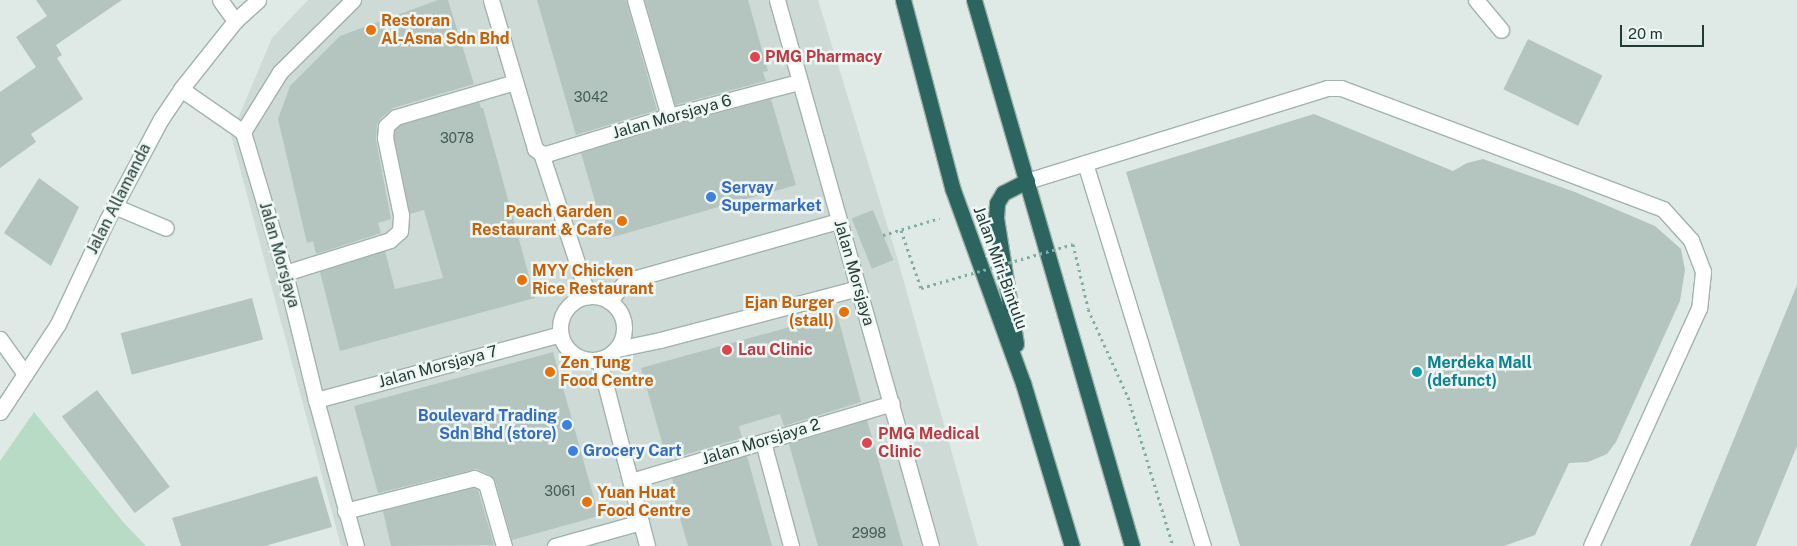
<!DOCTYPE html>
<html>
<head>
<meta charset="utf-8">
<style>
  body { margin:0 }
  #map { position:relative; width:1797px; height:546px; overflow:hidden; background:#dfeae6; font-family:"Public Sans",sans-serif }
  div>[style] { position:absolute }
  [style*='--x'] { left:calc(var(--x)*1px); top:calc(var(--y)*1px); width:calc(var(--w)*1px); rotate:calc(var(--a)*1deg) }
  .built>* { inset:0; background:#cddad5 }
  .green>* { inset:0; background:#b7dbc5 }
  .building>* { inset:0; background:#b4c5bf; transform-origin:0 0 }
  .path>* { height:3px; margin-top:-1.5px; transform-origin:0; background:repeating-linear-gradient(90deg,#7faea4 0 2.5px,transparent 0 6.5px) }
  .roads { filter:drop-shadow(1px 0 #a2b2ad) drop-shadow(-1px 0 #a2b2ad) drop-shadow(0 1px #a2b2ad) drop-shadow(0 -1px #a2b2ad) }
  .minor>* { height:15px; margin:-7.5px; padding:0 7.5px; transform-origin:7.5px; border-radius:7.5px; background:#fff }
  .minor>.ring { margin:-7.5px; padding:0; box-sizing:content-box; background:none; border:15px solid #fff; border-radius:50% }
  .highway>* { height:15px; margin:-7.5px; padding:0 7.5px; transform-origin:7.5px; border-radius:7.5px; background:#2c655f }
  .path-bridge>* { height:3px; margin-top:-1.5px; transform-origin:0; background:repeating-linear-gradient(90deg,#7faea4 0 2.5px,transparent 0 6.5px) }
  .dots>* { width:14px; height:14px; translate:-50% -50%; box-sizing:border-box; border:2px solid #eff7f4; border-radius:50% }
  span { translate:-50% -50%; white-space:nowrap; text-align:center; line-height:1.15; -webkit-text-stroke:5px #eff7f4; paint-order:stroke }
  .number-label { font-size:14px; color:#455d58 }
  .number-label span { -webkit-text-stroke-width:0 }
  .food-label { font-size:16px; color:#c56008; font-weight:700 }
  .left { translate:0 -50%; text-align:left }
  .right { translate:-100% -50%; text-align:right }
  .health-label { font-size:16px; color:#be3a42; font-weight:700 }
  .street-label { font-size:16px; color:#203a35 }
  .shop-label { font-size:16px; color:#366cbe; font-weight:700 }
  .culture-label { font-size:16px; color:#0d838f; font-weight:700 }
  .scale { position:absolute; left:1620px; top:25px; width:84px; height:22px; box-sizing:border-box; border:2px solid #203a35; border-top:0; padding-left:6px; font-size:15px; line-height:18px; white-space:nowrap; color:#203a35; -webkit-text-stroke:4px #eff7f4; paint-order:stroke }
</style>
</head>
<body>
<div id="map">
  <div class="built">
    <i style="clip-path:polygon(308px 0,818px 0,897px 257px,978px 546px,341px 546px,231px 135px,272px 38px)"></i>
  </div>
  <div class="green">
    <i style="clip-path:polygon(34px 412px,124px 523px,146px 546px,0 546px,0 461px)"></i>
  </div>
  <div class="building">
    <i style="clip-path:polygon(36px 0,122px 0,56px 45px,62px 55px,57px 58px,83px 99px,31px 134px,36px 142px,0 168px,0 92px,36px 67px,16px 37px,47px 16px)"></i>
    <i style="clip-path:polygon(438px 0,448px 0,474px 84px,393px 108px,380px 119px,377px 125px,376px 140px,391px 219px,378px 223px,381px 233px,316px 254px,313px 241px,307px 243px,278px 119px,290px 86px,340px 36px)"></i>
    <i style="clip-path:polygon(537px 0,626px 0,657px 110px,576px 135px)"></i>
    <i style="clip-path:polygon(645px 0,748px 0,768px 71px,763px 72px,766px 81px,675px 105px)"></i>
    <i style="left:1528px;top:39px;width:83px;height:56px;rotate:26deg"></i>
    <i style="clip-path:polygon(771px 99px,796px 185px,606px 239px,581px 153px,672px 125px)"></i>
    <i style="clip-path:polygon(479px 102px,481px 108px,483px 108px,535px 298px,340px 351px,320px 272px,385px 251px,395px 289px,443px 278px,424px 210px,410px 214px,394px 137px,395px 130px,401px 125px)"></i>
    <i style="clip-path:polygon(1314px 114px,1453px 171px,1467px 163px,1483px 159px,1575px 192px,1655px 226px,1681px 249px,1685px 270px,1680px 301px,1616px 442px,1607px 454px,1588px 462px,1569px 463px,1535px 535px,1504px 546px,1240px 546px,1126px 172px)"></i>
    <i style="clip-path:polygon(39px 178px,79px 207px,51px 266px,4px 233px)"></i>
    <i style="left:873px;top:210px;width:54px;height:23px;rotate:68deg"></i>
    <i style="clip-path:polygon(1797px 285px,1797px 446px,1756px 546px,1690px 546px)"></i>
    <i style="left:252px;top:298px;width:43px;height:136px;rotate:75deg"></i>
    <i style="clip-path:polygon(837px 314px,861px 402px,784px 426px,780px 414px,739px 426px,742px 438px,667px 460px,641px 368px)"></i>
    <i style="clip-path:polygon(553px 352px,599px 516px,512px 540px,495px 480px,490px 475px,477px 469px,378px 493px,354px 406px)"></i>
    <i style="left:97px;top:390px;width:121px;height:44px;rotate:53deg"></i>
    <i style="clip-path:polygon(867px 420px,903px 546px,818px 546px,789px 444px)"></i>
    <i style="clip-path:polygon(747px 456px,772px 546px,688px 546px,671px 487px,674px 486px,672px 478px)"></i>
    <i style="clip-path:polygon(317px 476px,332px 527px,265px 546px,181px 546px,172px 518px)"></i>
    <i style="clip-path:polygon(473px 488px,478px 490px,494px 545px,391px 546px,383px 511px)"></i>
  </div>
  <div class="path">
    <i style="--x:883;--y:235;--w:59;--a:-16.6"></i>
    <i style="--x:1088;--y:309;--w:97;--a:65.6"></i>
    <i style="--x:1128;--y:397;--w:156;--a:73.2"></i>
  </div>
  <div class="roads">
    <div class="minor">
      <i style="--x:220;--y:0;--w:26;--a:54"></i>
      <i style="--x:353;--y:0;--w:103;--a:135.4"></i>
      <i style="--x:280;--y:72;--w:70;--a:121.7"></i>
      <i style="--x:243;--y:132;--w:147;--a:73.4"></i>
      <i style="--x:285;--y:273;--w:131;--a:76.3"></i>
      <i style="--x:316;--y:400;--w:151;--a:74.7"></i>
      <i style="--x:491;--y:0;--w:155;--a:73.5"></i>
      <i style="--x:535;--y:149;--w:7;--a:34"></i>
      <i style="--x:541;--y:153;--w:5;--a:11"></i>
      <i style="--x:546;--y:154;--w:129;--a:-17.2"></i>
      <i style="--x:669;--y:116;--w:134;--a:-14.7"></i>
      <i style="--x:635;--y:0;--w:121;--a:73.7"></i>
      <i style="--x:777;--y:0;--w:567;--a:74.25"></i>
      <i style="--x:1476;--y:0;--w:39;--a:50"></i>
      <i style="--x:181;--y:89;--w:75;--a:34.7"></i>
      <i style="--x:541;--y:153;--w:151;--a:71.8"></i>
      <i style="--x:1085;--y:163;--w:401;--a:72.9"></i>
      <i style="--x:1027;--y:181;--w:314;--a:-17.2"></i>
      <i style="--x:1327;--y:88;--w:14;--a:0"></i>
      <i style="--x:1341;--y:88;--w:344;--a:20.6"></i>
      <i style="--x:1663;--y:209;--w:42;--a:47.9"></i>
      <i style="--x:1691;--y:240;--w:34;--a:69"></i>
      <i style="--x:1703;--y:272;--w:36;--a:96"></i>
      <i style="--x:1699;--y:308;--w:261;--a:114.4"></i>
      <i style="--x:114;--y:206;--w:56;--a:22.9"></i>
      <i style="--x:285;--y:273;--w:110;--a:-17.4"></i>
      <i style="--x:390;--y:240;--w:13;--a:-42"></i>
      <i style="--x:400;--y:231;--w:16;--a:-86"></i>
      <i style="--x:401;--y:215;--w:79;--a:-101.7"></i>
      <i style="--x:385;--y:138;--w:12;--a:-85"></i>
      <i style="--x:386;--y:126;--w:13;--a:-42"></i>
      <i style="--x:396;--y:117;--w:124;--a:-16.4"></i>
      <i class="ring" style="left:560px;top:296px;width:49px;height:49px"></i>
      <i style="--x:609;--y:301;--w:26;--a:-50"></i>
      <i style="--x:626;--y:281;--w:220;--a:-15.8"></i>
      <i style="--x:0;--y:339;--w:43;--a:54.5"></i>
      <i style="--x:617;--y:349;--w:44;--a:-11.8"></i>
      <i style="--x:660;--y:340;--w:205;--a:-14.7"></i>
      <i style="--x:599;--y:360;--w:192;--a:75.5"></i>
      <i style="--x:316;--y:400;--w:253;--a:-15.1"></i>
      <i style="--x:0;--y:412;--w:105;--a:-56.6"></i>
      <i style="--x:58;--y:324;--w:115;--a:-64.8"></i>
      <i style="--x:107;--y:220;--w:115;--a:-61.9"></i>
      <i style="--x:161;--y:119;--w:36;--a:-56"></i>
      <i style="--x:181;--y:89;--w:87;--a:-51.5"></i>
      <i style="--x:235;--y:21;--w:31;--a:-42"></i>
      <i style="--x:763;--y:442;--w:108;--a:74.9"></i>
      <i style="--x:631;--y:481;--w:272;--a:-16.6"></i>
      <i style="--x:345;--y:511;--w:133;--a:-14.3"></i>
      <i style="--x:474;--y:478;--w:13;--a:23"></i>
      <i style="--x:486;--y:483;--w:66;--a:74.1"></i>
      <i style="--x:555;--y:546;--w:89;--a:-15.6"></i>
    </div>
    <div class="highway">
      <i style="--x:903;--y:0;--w:196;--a:75.3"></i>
      <i style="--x:953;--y:190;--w:205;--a:70.1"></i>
      <i style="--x:1023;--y:383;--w:170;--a:73.3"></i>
      <i style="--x:974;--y:0;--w:568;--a:73.86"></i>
      <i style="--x:1016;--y:344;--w:128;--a:-99"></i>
      <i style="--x:996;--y:218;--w:15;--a:-86"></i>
      <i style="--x:997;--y:203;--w:12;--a:-59"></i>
      <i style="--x:1003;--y:193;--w:27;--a:-27"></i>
    </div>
  </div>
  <div class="path-bridge">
    <i style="--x:901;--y:230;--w:61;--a:71"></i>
    <i style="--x:921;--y:288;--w:158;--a:-16.1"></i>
    <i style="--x:1073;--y:244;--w:66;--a:76.8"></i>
  </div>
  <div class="dots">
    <i style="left:371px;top:30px;background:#e8710a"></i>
    <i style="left:755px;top:57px;background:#e0444e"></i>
    <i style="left:711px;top:197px;background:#3f7fe0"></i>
    <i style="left:622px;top:221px;background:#e8710a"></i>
    <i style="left:522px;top:280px;background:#e8710a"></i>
    <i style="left:844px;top:312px;background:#e8710a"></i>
    <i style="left:727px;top:350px;background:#e0444e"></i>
    <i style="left:550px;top:372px;background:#e8710a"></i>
    <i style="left:1417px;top:372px;background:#0f9aa8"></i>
    <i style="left:567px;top:425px;background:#3f7fe0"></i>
    <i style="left:867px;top:443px;background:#e0444e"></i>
    <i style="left:573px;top:451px;background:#3f7fe0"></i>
    <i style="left:587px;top:502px;background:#e8710a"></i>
  </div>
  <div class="number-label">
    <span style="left:591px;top:97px">3042</span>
    <span style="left:457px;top:138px">3078</span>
    <span style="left:560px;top:491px">3061</span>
    <span style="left:869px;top:533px">2998</span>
  </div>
  <div class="food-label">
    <span class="left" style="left:381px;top:30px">Restoran<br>Al-Asna Sdn Bhd</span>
    <span class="right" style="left:612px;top:221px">Peach Garden<br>Restaurant &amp; Cafe</span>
    <span class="left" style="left:532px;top:280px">MYY Chicken<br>Rice Restaurant</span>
    <span class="right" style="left:834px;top:312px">Ejan Burger<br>(stall)</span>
    <span class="left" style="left:560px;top:372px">Zen Tung<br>Food Centre</span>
    <span class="left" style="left:597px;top:502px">Yuan Huat<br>Food Centre</span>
  </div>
  <div class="health-label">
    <span class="left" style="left:765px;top:57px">PMG Pharmacy</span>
    <span class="left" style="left:738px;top:350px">Lau Clinic</span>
    <span class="left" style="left:878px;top:443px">PMG Medical<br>Clinic</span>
  </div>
  <div class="street-label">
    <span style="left:672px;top:117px;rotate:-16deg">Jalan Morsjaya 6</span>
    <span style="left:119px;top:199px;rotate:-63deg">Jalan Allamanda</span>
    <span style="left:279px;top:255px;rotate:74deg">Jalan Morsjaya</span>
    <span style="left:1000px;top:268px;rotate:70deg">Jalan Miri-Bintulu</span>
    <span style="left:854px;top:273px;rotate:74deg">Jalan Morsjaya</span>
    <span style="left:438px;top:367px;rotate:-15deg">Jalan Morsjaya 7</span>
    <span style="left:761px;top:442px;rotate:-17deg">Jalan Morsjaya 2</span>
  </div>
  <div class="shop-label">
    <span class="left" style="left:721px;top:197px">Servay<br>Supermarket</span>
    <span class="right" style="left:557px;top:425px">Boulevard Trading<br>Sdn Bhd (store)</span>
    <span class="left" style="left:583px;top:451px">Grocery Cart</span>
  </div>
  <div class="culture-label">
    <span class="left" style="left:1427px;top:372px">Merdeka Mall<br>(defunct)</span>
  </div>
  <div class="scale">20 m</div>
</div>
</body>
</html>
